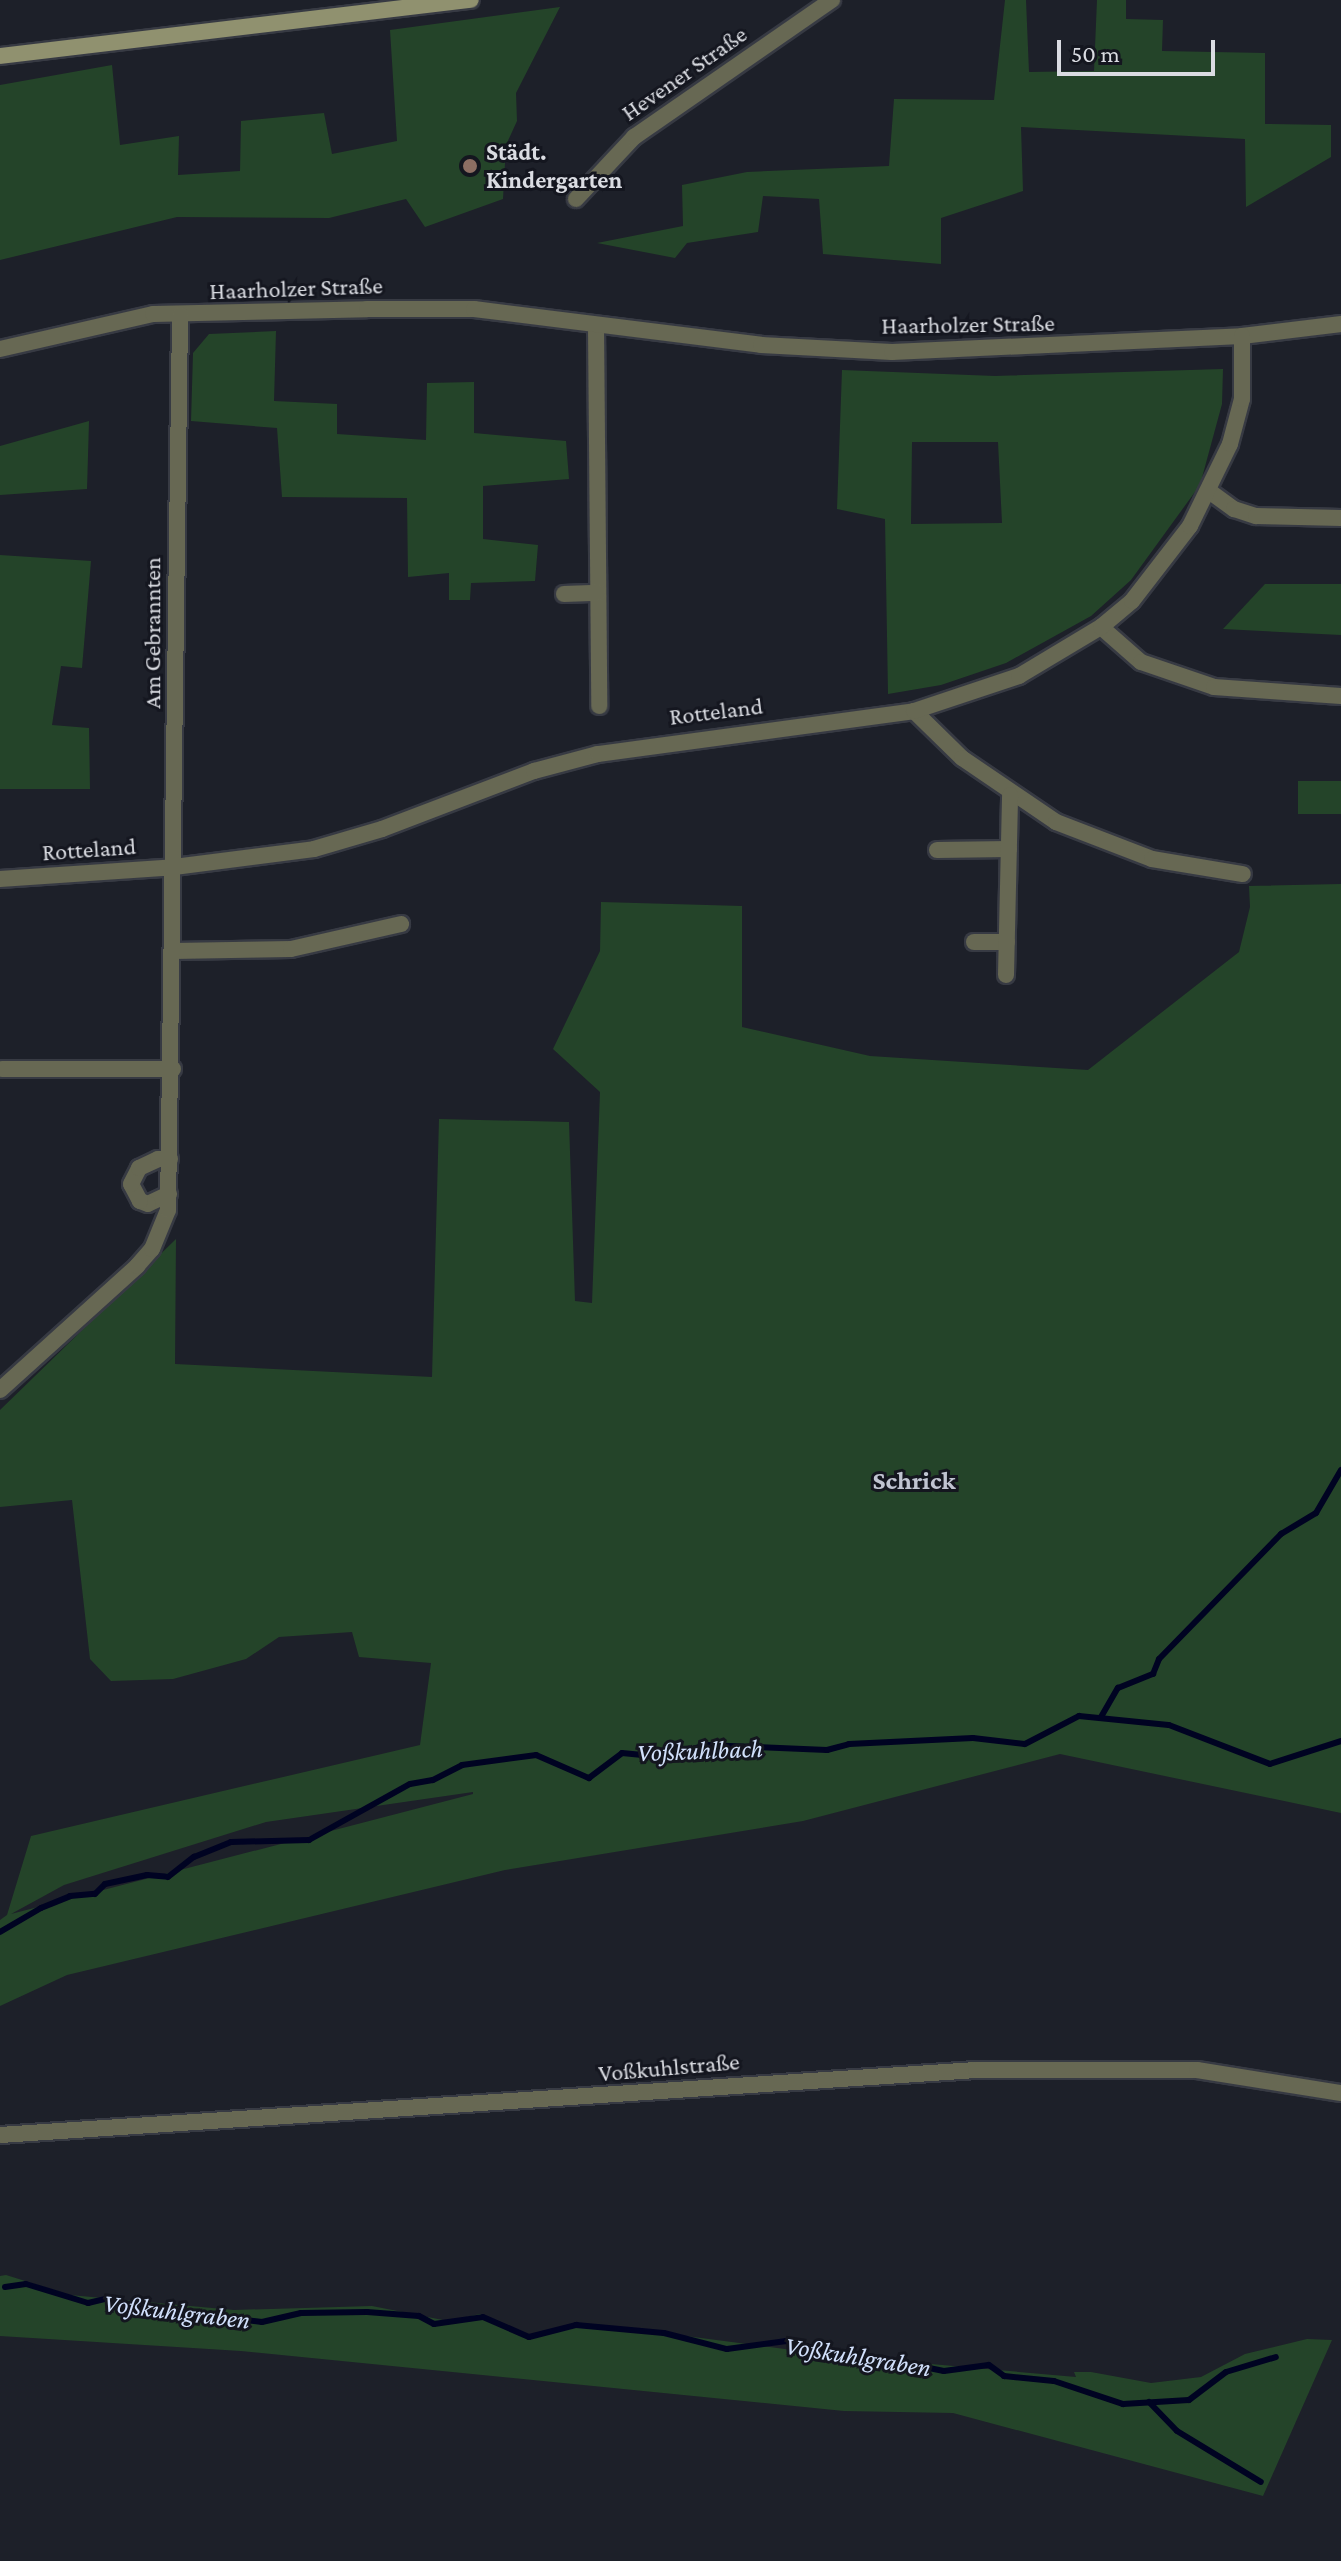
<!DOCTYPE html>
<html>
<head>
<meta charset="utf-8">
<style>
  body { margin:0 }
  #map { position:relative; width:1341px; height:2561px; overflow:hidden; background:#1d2029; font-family:"Crimson Pro",serif }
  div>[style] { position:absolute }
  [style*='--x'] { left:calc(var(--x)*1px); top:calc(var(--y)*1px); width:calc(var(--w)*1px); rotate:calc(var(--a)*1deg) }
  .green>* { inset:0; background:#244429; transform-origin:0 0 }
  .stream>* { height:6px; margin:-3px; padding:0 3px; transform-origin:3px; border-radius:3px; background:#000322 }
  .roads { filter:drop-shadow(2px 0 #373a43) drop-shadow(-2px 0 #373a43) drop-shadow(0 2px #373a43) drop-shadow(0 -2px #373a43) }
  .street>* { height:16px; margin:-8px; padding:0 8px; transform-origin:8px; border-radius:8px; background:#676853 }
  .secondary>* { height:16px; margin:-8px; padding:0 8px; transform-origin:8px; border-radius:8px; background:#90916f }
  .dots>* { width:22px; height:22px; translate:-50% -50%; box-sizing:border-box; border:4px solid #14161f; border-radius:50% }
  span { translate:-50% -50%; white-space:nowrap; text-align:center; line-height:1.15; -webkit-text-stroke:6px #14161f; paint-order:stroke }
  .street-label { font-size:24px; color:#dadce2 }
  .poi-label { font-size:24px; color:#dadce2; font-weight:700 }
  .left { translate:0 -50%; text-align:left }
  .neighbourhood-label { font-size:26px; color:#c0c4d1; font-weight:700 }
  .water-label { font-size:26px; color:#d2e1fc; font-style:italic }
  .scale { position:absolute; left:1057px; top:40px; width:158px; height:36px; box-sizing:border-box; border:4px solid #dadce2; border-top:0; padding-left:10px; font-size:24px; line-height:28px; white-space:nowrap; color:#dadce2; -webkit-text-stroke:6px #14161f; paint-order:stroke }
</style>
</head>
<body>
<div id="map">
  <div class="green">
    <i style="clip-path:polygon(1005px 0,1026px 0,1029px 72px,1094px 71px,1097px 0,1126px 0,1126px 19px,1163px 20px,1162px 51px,1265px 53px,1265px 124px,1331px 125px,1331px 157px,1246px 207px,1245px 139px,1021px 127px,1023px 191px,941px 218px,941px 264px,823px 254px,819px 199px,763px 196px,758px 232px,687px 243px,675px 258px,597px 243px,683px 226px,682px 185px,747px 172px,889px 166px,894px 99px,994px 100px)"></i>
    <i style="clip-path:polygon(560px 7px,516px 93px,517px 121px,506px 145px,503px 199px,425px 227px,406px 199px,329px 218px,177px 217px,0 260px,0 85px,112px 65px,120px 145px,179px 136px,178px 175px,240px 171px,241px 121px,324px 113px,332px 154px,397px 141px,390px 30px)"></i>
    <i style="clip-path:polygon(276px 331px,274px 401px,337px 404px,337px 434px,426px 440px,427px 383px,474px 382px,474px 433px,566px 441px,569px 479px,483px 486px,483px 539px,538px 545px,535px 581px,471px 583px,470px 600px,449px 600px,449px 573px,408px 577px,407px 498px,282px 497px,277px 428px,191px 421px,193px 353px,209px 334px)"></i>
    <i style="clip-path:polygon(evenodd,1223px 369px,1222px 404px,1200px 485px,1131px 580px,1091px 616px,1006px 663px,941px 685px,888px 694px,885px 519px,837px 509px,842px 370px,995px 376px,1223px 369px,912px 442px,998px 442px,1002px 523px,911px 524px,912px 442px)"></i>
    <i style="clip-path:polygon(89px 421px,87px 489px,0 495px,0 446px)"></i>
    <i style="clip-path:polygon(0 555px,91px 561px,82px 668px,61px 666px,52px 725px,89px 728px,90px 789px,0 789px)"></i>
    <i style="clip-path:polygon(1265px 584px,1341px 584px,1341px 635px,1223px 629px)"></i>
    <i style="left:1341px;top:781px;width:33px;height:43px;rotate:90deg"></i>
    <i style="clip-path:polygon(evenodd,1341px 884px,1341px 1813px,1060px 1754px,803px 1821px,505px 1870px,67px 1975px,0 2006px,0 1920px,7px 1915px,31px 1836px,420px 1745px,431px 1663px,359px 1657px,352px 1632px,279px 1637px,246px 1659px,173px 1679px,111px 1681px,90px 1659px,72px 1500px,0 1507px,0 1410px,176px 1239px,175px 1364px,432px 1377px,439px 1119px,569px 1122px,575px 1301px,592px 1303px,600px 1092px,553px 1049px,600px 951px,601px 902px,742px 906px,742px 1027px,870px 1056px,1088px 1070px,1239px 952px,1250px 907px,1249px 886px,1341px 884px,473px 1792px,473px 1794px,11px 1914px,64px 1885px,266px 1822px,473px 1792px)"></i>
    <i style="clip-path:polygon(6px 2275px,70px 2295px,234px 2310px,372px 2306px,448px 2321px,480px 2314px,527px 2335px,572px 2325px,602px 2325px,830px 2355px,1076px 2377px,1074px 2372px,1091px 2372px,1151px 2383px,1201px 2377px,1245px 2354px,1307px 2339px,1332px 2340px,1263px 2496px,953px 2413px,844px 2411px,241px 2351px,0 2336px,0 2276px)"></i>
  </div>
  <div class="stream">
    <i style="--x:1101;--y:1717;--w:34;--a:-60"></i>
    <i style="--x:1118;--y:1688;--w:38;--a:-22"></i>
    <i style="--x:1153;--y:1674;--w:16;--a:-68"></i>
    <i style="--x:1159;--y:1659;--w:175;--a:-45.7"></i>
    <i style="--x:1281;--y:1534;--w:41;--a:-31"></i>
    <i style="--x:1316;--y:1513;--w:50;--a:-59.8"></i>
    <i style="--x:0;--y:1932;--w:48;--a:-30.3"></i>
    <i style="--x:41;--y:1908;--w:31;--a:-22"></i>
    <i style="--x:70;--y:1896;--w:25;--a:-5"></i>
    <i style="--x:95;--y:1894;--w:14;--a:-45"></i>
    <i style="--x:105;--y:1884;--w:43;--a:-12.1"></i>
    <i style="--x:147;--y:1875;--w:21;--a:5"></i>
    <i style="--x:168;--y:1877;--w:33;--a:-38"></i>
    <i style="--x:194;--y:1857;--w:40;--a:-22"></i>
    <i style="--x:231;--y:1842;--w:78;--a:-1.5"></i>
    <i style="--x:309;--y:1840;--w:115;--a:-29"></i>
    <i style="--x:410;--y:1784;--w:23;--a:-10"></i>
    <i style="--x:433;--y:1780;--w:33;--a:-27"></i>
    <i style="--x:462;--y:1765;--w:75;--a:-7.7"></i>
    <i style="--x:536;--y:1755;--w:58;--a:23.5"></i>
    <i style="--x:589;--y:1778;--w:41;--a:-37.1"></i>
    <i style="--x:622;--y:1753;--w:41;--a:5.6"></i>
    <i style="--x:663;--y:1757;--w:46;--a:-15.3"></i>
    <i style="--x:707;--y:1745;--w:120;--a:2.4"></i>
    <i style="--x:827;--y:1750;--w:23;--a:-15"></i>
    <i style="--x:849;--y:1744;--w:124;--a:-2.8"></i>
    <i style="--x:973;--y:1738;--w:52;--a:6.6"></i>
    <i style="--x:1025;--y:1744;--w:61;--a:-27.4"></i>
    <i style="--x:1079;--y:1716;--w:90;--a:5.7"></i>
    <i style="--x:1169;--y:1725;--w:108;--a:21.1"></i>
    <i style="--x:1270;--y:1764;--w:75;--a:-17.9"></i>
    <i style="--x:5;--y:2287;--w:21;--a:-8"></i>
    <i style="--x:26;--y:2284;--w:65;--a:17"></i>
    <i style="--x:88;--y:2303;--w:18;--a:-13"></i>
    <i style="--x:106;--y:2299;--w:26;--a:18"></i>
    <i style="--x:131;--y:2307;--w:132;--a:6.5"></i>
    <i style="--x:262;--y:2322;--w:40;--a:-13"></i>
    <i style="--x:301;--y:2313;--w:66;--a:-0.9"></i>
    <i style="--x:367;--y:2312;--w:52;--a:4.4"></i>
    <i style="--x:419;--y:2316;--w:17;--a:28"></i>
    <i style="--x:434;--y:2324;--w:49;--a:-8.1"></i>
    <i style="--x:483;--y:2317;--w:50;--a:23.5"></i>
    <i style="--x:529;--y:2337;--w:49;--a:-14.3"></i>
    <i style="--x:576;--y:2325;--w:88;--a:5.2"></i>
    <i style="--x:664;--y:2333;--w:65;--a:14.3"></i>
    <i style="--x:727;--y:2349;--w:60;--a:-7.7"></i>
    <i style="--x:786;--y:2341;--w:85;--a:14.4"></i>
    <i style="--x:868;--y:2362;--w:17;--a:-10"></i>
    <i style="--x:885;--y:2359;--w:60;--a:11.5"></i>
    <i style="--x:944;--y:2371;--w:45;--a:-7.6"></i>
    <i style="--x:989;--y:2365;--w:19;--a:36"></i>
    <i style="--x:1004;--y:2376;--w:50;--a:5.7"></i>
    <i style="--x:1054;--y:2381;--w:73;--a:18.4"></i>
    <i style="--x:1123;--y:2404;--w:66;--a:-3.5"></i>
    <i style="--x:1189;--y:2400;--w:46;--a:-37.1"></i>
    <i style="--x:1226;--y:2372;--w:52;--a:-16.7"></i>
    <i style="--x:1149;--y:2402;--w:40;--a:46"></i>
    <i style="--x:1177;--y:2431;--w:98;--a:31.3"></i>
  </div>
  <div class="roads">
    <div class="street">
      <i style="--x:576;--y:199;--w:85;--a:-46.9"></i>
      <i style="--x:634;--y:137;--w:241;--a:-34.7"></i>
      <i style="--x:596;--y:326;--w:380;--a:89.5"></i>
      <i style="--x:0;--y:349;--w:157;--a:-12.9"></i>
      <i style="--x:153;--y:314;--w:214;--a:-1.3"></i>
      <i style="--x:367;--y:309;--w:107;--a:0"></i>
      <i style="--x:474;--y:309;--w:289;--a:7.1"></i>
      <i style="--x:761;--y:345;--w:131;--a:3.1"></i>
      <i style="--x:892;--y:352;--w:350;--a:-2.6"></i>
      <i style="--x:1242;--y:336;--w:100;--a:-6.9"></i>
      <i style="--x:1209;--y:491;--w:31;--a:36"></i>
      <i style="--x:1234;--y:509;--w:23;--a:18"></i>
      <i style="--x:1256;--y:516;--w:85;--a:1.3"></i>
      <i style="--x:564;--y:594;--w:34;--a:-2"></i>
      <i style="--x:1101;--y:627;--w:53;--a:41.2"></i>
      <i style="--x:1141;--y:662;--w:77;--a:18.9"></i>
      <i style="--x:1214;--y:687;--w:127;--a:4.1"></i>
      <i style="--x:914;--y:711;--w:67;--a:44.4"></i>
      <i style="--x:962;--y:758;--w:114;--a:34.2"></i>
      <i style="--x:1056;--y:822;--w:103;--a:21.1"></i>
      <i style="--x:1152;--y:859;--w:92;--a:9.4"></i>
      <i style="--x:937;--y:850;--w:72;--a:-0.8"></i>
      <i style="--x:0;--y:879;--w:174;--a:-3.9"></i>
      <i style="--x:174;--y:867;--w:141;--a:-7.3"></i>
      <i style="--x:314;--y:849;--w:71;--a:-16.4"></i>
      <i style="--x:382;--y:829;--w:163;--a:-20.9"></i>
      <i style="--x:534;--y:771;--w:66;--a:-14.9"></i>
      <i style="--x:598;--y:754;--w:319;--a:-7.7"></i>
      <i style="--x:914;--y:711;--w:111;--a:-18.4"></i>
      <i style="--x:1019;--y:676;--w:96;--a:-30.9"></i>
      <i style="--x:1101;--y:627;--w:40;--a:-40"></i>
      <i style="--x:1132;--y:601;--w:95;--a:-52.3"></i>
      <i style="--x:1190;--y:526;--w:91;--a:-64"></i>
      <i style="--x:1230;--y:444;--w:47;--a:-75.1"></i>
      <i style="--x:1242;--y:399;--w:63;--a:-90"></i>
      <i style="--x:974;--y:942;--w:33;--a:0"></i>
      <i style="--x:173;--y:951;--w:118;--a:-1"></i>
      <i style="--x:291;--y:949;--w:113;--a:-12.8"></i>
      <i style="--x:1006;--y:975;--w:180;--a:-88.7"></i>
      <i style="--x:2;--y:1069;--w:171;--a:0"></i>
      <i style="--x:169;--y:1194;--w:23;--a:155"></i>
      <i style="--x:148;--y:1204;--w:9;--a:-159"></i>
      <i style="--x:140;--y:1201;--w:19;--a:-118"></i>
      <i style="--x:131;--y:1184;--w:18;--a:-63"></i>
      <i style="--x:139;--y:1168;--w:21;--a:-25"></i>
      <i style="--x:158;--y:1159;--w:12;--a:0"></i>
      <i style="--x:0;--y:1390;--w:185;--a:-42.1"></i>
      <i style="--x:137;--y:1266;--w:23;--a:-49"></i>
      <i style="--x:152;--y:1249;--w:42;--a:-67.7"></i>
      <i style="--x:168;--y:1210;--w:895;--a:-89.23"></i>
      <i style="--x:0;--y:2135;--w:978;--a:-3.81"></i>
      <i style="--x:976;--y:2070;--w:221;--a:0"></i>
      <i style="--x:1197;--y:2070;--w:146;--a:9.1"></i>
    </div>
    <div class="secondary">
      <i style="--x:0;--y:56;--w:474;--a:-6.8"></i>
    </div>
  </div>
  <div class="dots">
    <i style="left:470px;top:166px;background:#8d6e63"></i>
  </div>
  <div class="street-label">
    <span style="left:684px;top:73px;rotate:-35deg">Hevener Straße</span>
    <span style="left:296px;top:288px;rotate:-2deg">Haarholzer Straße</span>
    <span style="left:968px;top:324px;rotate:-1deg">Haarholzer Straße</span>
    <span style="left:152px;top:633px;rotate:-90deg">Am Gebrannten</span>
    <span style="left:716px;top:711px;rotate:-7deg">Rotteland</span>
    <span style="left:89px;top:849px;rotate:-4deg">Rotteland</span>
    <span style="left:669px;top:2067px;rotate:-5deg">Voßkuhlstraße</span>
  </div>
  <div class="poi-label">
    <span class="left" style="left:486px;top:166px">Städt.<br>Kindergarten</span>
  </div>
  <div class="neighbourhood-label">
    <span style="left:914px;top:1481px">Schrick</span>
  </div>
  <div class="water-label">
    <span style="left:700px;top:1751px;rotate:-2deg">Voßkuhlbach</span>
    <span style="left:177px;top:2312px;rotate:7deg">Voßkuhlgraben</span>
    <span style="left:858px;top:2357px;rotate:9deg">Voßkuhlgraben</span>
  </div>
  <div class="scale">50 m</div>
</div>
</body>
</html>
